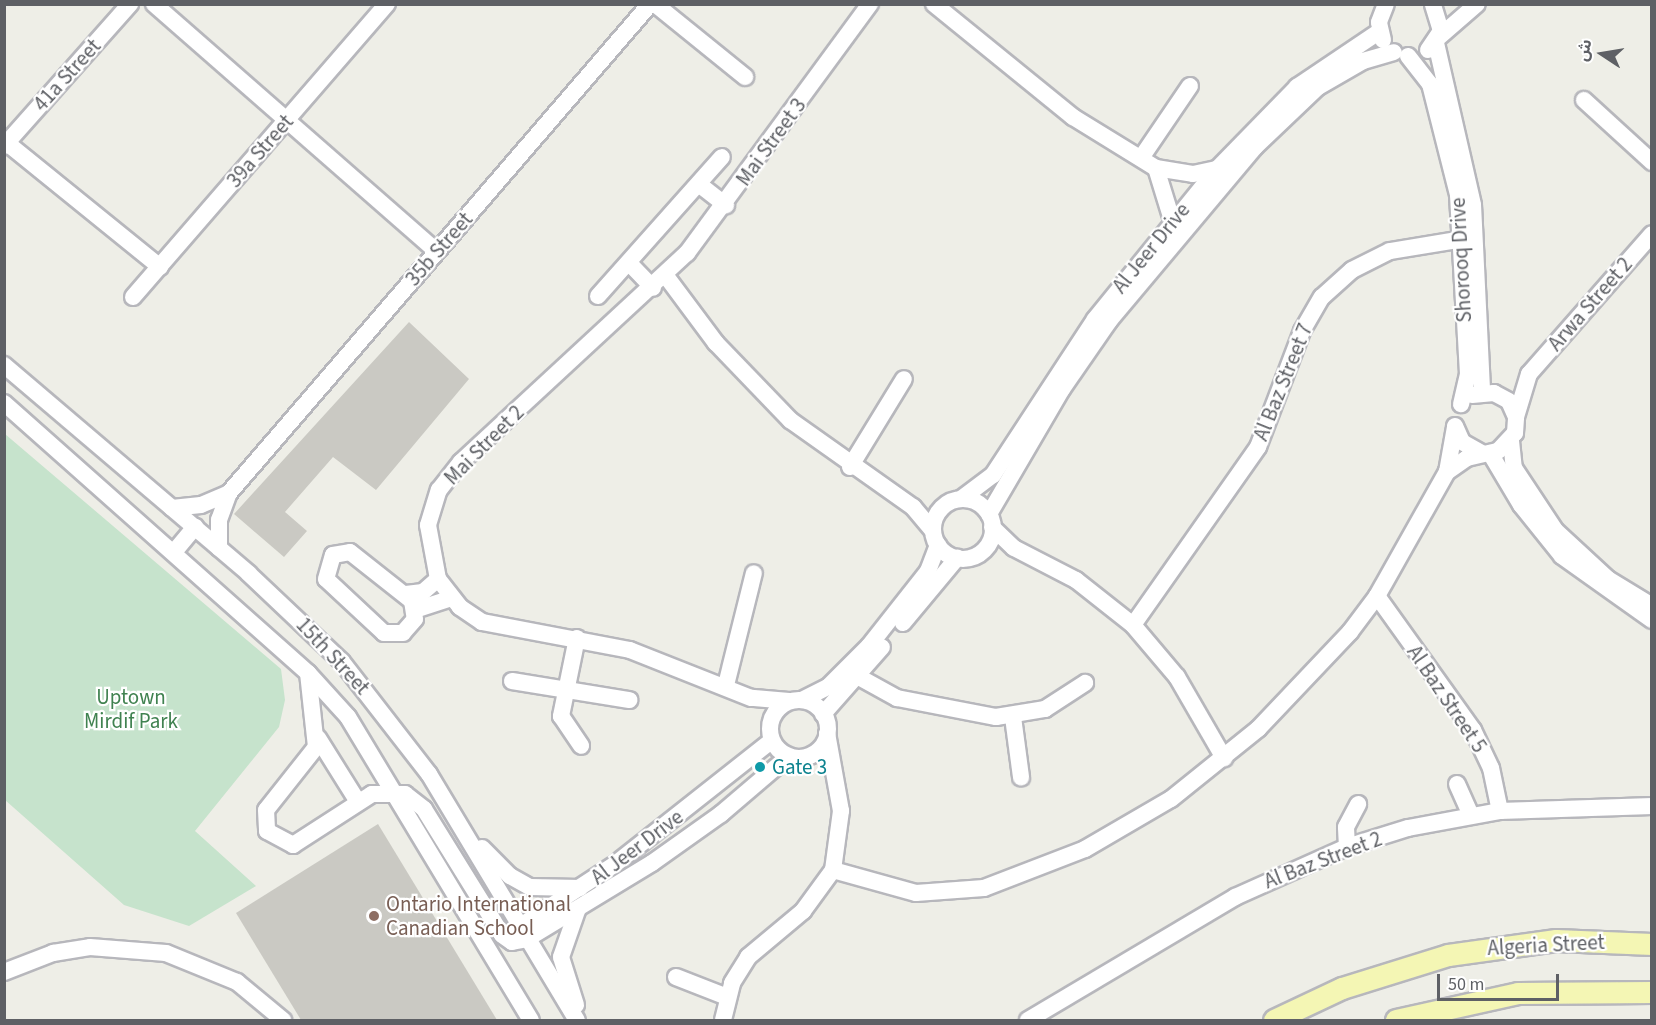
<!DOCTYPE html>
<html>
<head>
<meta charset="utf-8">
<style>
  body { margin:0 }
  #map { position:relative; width:1656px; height:1025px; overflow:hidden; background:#eeeee7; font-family:"Source Sans 3","Noto Sans Arabic",sans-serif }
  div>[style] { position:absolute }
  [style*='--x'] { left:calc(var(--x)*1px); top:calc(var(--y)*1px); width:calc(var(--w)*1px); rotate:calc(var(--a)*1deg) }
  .green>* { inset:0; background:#c6e3cc }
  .building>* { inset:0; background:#cac9c3 }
  .roads { filter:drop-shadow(2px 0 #b7b7bc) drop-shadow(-2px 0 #b7b7bc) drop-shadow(0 2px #b7b7bc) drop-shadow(0 -2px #b7b7bc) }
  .minor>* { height:16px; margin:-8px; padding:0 8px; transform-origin:8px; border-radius:8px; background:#fff }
  .minor>.ring { margin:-8px; padding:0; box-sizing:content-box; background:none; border:16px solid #fff; border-radius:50% }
  .major>* { height:21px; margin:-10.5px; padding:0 10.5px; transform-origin:10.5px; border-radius:10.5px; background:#f4f6b4 }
  .dots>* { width:16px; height:16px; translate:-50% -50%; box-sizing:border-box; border:3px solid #fff; border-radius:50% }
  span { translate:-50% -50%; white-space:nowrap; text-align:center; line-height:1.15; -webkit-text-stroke:4.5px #fff; paint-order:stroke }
  .street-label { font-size:21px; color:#5e6065 }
  .park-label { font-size:21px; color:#408250 }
  .culture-label { font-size:21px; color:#0d838f }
  .left { translate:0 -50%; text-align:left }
  .education-label { font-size:21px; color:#785e54 }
  .frame { position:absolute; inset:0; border:6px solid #5e6065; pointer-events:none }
  .north { position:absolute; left:1572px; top:24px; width:60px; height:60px; -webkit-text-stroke:4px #fff; paint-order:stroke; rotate:282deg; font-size:16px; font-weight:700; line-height:24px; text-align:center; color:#5e6065 }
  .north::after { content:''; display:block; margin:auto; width:21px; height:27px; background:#5e6065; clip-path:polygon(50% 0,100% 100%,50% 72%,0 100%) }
  .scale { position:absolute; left:1437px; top:974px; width:122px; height:27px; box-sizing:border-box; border:3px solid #5e6065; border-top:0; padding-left:8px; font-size:18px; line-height:21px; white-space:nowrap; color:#5e6065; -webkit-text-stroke:4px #fff; paint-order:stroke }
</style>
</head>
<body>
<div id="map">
  <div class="green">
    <i style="clip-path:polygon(5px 434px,281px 669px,285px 700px,279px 727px,195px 831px,256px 886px,189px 926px,124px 905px,5px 800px)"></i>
  </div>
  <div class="building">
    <i style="clip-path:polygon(409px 322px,469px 379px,376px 490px,333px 457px,285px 512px,307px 531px,284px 557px,234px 514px)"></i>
    <i style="clip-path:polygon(378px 824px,497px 1020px,301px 1020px,236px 913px)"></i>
  </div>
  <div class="roads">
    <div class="minor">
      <i style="--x:154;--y:4;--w:375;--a:41.2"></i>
      <i style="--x:655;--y:4;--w:116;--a:39"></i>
      <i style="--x:934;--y:4;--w:179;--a:39.1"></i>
      <i style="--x:1073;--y:117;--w:97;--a:31.6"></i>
      <i style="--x:1156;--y:168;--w:37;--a:9"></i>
      <i style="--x:1193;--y:174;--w:25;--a:-12"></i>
      <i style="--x:1439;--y:37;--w:50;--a:-41"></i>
      <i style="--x:1383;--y:40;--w:18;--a:-103"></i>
      <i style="--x:1379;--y:22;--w:19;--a:-69"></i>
      <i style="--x:1436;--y:43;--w:166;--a:77.1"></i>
      <i style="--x:1473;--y:205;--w:187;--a:87.2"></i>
      <i style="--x:1428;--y:50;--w:23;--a:-56"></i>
      <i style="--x:1441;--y:31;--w:28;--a:-107"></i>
      <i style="--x:1408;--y:56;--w:36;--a:52"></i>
      <i style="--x:1430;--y:84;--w:114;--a:75.8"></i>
      <i style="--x:1458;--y:195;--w:179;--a:86.8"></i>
      <i style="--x:1468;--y:374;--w:31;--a:103"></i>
      <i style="--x:1584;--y:100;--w:92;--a:42.4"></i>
      <i style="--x:7;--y:143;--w:197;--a:39"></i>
      <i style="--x:4;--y:146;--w:190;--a:-48.4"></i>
      <i style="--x:1141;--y:158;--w:87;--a:-55.8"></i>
      <i style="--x:1156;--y:168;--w:54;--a:72.9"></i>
      <i style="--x:700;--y:185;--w:33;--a:38"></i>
      <i style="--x:630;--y:264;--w:33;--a:46"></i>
      <i style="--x:666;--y:276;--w:84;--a:53.3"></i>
      <i style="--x:716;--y:343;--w:107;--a:46.1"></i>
      <i style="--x:790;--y:420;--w:151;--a:35.3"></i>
      <i style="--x:913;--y:507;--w:31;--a:50"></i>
      <i style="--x:598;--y:296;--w:186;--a:-48.3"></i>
      <i style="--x:133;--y:297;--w:388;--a:-49.1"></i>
      <i style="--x:4;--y:365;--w:321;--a:40.4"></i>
      <i style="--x:248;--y:573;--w:129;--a:43.4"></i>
      <i style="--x:342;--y:662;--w:142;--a:52.2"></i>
      <i style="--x:429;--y:774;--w:287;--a:59"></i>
      <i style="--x:4;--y:403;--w:407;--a:41.6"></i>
      <i style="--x:308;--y:673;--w:59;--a:47.7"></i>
      <i style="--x:348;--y:717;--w:354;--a:58.9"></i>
      <i style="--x:1516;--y:417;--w:45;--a:-73.2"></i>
      <i style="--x:1529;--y:374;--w:186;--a:-48.7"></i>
      <i style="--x:1455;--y:426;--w:17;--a:66"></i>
      <i style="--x:1462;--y:442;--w:23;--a:29"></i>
      <i style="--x:1511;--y:441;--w:27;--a:84"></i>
      <i style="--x:1514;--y:468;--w:74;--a:56.5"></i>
      <i style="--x:1555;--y:530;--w:72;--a:42.8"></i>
      <i style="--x:1608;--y:579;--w:52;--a:31.5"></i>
      <i style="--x:1490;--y:453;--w:61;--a:59.2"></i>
      <i style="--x:1521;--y:505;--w:65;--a:51.2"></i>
      <i style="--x:1562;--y:556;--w:110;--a:35.4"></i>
      <i style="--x:850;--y:467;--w:103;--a:-58.5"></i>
      <i style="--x:1447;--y:472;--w:24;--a:-35"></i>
      <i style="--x:1467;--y:458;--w:32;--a:-13"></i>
      <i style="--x:1498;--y:451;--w:25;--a:-47"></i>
      <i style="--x:1515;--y:433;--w:16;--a:-86"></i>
      <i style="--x:1516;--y:417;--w:17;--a:-114"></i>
      <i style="--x:1509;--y:401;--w:17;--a:-152"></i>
      <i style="--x:1494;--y:393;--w:22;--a:175"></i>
      <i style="--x:961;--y:499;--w:40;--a:-37"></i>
      <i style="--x:993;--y:475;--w:186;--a:-56.8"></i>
      <i style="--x:1095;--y:319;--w:193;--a:-50.9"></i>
      <i style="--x:1217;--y:169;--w:115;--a:-45.7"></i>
      <i style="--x:1297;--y:87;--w:100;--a:-34"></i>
      <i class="ring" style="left:933px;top:499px;width:44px;height:44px"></i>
      <i style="--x:172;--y:508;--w:29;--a:-6"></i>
      <i style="--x:201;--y:505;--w:30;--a:-23"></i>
      <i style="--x:989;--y:514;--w:145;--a:-59.7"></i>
      <i style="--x:1062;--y:389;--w:83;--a:-55.3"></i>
      <i style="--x:1109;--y:321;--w:227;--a:-50"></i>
      <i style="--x:1255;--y:147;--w:87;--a:-43.6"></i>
      <i style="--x:1318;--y:87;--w:52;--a:-30"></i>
      <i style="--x:1363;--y:61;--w:32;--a:-16"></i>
      <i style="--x:992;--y:527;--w:30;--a:44"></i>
      <i style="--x:1014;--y:548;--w:70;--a:27.3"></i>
      <i style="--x:1076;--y:580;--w:73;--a:38.3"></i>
      <i style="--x:1133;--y:625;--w:68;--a:49.8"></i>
      <i style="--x:1177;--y:677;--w:94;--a:59.9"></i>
      <i style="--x:219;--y:548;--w:28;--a:-90"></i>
      <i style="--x:219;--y:520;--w:29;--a:-70"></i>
      <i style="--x:229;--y:493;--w:645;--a:-49.27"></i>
      <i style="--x:174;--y:552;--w:33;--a:-50"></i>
      <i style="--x:350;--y:552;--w:79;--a:38.3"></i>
      <i style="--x:412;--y:601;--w:18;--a:81"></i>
      <i style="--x:415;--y:619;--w:18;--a:131"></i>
      <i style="--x:403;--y:633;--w:19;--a:180"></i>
      <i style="--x:384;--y:633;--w:79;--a:-137"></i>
      <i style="--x:326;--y:579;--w:25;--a:-74"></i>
      <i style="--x:333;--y:555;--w:17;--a:-10"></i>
      <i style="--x:406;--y:594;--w:17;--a:-7"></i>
      <i style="--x:423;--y:592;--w:20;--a:-41"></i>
      <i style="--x:1377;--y:596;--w:165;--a:54.4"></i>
      <i style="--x:1473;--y:730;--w:42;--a:64.7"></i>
      <i style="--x:1491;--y:768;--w:44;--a:78.2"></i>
      <i style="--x:415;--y:610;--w:38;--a:-18"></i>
      <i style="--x:903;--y:623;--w:85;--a:-50.3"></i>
      <i style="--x:1133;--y:625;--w:218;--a:-54.9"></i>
      <i style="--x:1258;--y:447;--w:124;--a:-69.2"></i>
      <i style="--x:1302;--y:331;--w:39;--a:-60"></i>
      <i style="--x:1322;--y:297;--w:40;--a:-42"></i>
      <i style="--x:1352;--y:270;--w:42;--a:-26.6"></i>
      <i style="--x:1390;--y:251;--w:74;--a:-9.3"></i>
      <i style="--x:577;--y:638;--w:80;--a:101.6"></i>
      <i style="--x:561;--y:716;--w:36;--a:56"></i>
      <i style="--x:308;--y:673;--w:74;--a:83.8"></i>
      <i style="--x:316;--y:747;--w:80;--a:128.4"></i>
      <i style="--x:266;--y:810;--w:21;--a:87"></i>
      <i style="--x:267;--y:831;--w:30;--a:28"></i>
      <i style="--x:293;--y:845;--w:94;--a:-32.8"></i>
      <i style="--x:372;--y:794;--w:33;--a:0"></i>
      <i style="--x:405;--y:794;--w:24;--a:38"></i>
      <i style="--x:424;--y:809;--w:148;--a:58.2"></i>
      <i style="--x:502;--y:935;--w:12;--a:35"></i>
      <i style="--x:512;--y:942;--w:15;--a:-11"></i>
      <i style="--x:527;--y:939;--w:146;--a:-31.3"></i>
      <i style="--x:652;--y:863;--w:85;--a:-35.4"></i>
      <i style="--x:721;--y:814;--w:89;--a:-40.5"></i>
      <i style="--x:857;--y:676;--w:46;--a:28.8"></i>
      <i style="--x:897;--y:698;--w:101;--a:10.9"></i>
      <i style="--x:996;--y:717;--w:50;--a:-9.3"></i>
      <i style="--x:1045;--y:709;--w:48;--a:-33"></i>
      <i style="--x:512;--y:681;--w:119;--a:9.2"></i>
      <i style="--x:726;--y:685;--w:115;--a:-76"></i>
      <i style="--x:802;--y:700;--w:29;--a:-27"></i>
      <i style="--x:828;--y:687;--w:58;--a:-45"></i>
      <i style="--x:869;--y:646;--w:95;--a:-51.8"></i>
      <i style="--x:928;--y:571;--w:28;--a:-69"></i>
      <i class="ring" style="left:770px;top:700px;width:42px;height:42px"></i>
      <i style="--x:789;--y:701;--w:38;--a:-175"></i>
      <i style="--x:751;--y:698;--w:130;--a:-158.4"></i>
      <i style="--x:630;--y:650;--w:151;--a:-169.3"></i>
      <i style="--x:482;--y:622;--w:27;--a:-146"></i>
      <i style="--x:460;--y:607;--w:36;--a:-128"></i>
      <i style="--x:438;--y:579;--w:55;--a:-100.5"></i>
      <i style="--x:428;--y:525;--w:37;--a:-73"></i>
      <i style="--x:439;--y:490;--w:36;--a:-52"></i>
      <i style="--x:461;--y:462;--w:308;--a:-42.8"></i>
      <i style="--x:687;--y:253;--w:309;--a:-53.7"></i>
      <i style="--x:823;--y:714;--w:89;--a:-48.6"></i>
      <i style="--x:1013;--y:717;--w:61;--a:82.4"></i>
      <i style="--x:318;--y:738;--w:75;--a:58"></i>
      <i style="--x:1457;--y:784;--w:34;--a:66"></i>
      <i style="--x:1347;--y:847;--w:20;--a:-93"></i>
      <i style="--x:1346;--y:827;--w:26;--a:-62"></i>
      <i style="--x:482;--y:848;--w:40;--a:45"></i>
      <i style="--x:510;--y:876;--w:23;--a:29"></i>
      <i style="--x:530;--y:887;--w:50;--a:1.1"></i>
      <i style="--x:833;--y:870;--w:86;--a:15.5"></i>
      <i style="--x:916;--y:893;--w:68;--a:-4.2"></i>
      <i style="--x:984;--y:888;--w:108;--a:-21.1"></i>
      <i style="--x:1085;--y:849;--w:99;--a:-30.2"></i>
      <i style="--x:1171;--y:799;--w:112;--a:-38.8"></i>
      <i style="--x:1258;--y:729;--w:134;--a:-46.5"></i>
      <i style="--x:1350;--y:632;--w:45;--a:-53.1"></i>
      <i style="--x:1377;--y:596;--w:142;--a:-60.6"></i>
      <i style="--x:1447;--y:472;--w:46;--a:-79.9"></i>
      <i style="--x:513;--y:931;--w:121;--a:-33.2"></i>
      <i style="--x:614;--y:865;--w:201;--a:-38.3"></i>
      <i style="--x:4;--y:972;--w:53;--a:-21.2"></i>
      <i style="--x:53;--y:953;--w:37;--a:-9"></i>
      <i style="--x:90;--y:947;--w:76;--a:4.5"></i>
      <i style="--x:166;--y:953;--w:77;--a:22.2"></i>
      <i style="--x:237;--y:982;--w:60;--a:39.6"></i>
      <i style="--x:676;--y:977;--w:55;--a:21.4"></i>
      <i style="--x:576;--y:1005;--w:50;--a:-107.4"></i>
      <i style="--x:561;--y:957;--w:49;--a:-70.8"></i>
      <i style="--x:723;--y:1020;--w:38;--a:-76"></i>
      <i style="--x:732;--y:983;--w:31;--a:-58"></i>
      <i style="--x:748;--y:957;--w:72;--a:-39.9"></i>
      <i style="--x:803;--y:911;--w:51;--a:-53.8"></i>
      <i style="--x:833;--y:870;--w:60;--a:-82.3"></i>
      <i style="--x:841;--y:811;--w:79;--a:-100.2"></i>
      <i style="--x:1028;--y:1020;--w:241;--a:-30.7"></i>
      <i style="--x:1235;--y:897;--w:123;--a:-24.1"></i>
      <i style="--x:1347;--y:847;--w:64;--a:-17.3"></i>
      <i style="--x:1408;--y:828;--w:94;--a:-10.5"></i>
      <i style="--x:1500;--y:811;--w:152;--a:-1.9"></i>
    </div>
    <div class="major">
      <i style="--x:1274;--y:1020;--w:75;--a:-25.2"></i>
      <i style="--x:1342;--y:988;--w:111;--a:-17.3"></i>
      <i style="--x:1448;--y:955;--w:109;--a:-7.9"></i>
      <i style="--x:1556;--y:940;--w:96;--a:2.4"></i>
      <i style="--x:1396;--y:1020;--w:125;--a:-12.5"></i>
      <i style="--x:1518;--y:993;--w:134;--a:-0.4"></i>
    </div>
  </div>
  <div class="dots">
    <i style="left:760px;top:767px;background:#0f9aa8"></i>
    <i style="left:374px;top:916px;background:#8d6e63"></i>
  </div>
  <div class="street-label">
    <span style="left:67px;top:75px;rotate:-48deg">41a Street</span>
    <span style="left:771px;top:142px;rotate:-54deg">Mai Street 3</span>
    <span style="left:260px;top:151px;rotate:-49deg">39a Street</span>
    <span style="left:1151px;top:248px;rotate:-51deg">Al Jeer Drive</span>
    <span style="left:439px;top:249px;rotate:-49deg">35b Street</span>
    <span style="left:1461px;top:260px;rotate:-93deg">Shorooq Drive</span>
    <span style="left:1590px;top:304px;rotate:-49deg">Arwa Street 2</span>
    <span style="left:1283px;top:382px;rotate:-68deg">Al Baz Street 7</span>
    <span style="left:484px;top:445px;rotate:-45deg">Mai Street 2</span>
    <span style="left:333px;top:656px;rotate:47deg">15th Street</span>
    <span style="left:1447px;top:699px;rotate:56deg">Al Baz Street 5</span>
    <span style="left:637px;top:847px;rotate:-37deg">Al Jeer Drive</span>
    <span style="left:1323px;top:860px;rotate:-21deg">Al Baz Street 2</span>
    <span style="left:1546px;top:945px;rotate:-3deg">Algeria Street</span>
  </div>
  <div class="park-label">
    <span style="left:131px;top:709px">Uptown<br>Mirdif Park</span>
  </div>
  <div class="culture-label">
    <span class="left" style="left:772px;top:767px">Gate 3</span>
  </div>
  <div class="education-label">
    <span class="left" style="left:386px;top:916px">Ontario International<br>Canadian School</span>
  </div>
  <div class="frame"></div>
  <div class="north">ش</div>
  <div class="scale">50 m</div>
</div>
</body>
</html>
